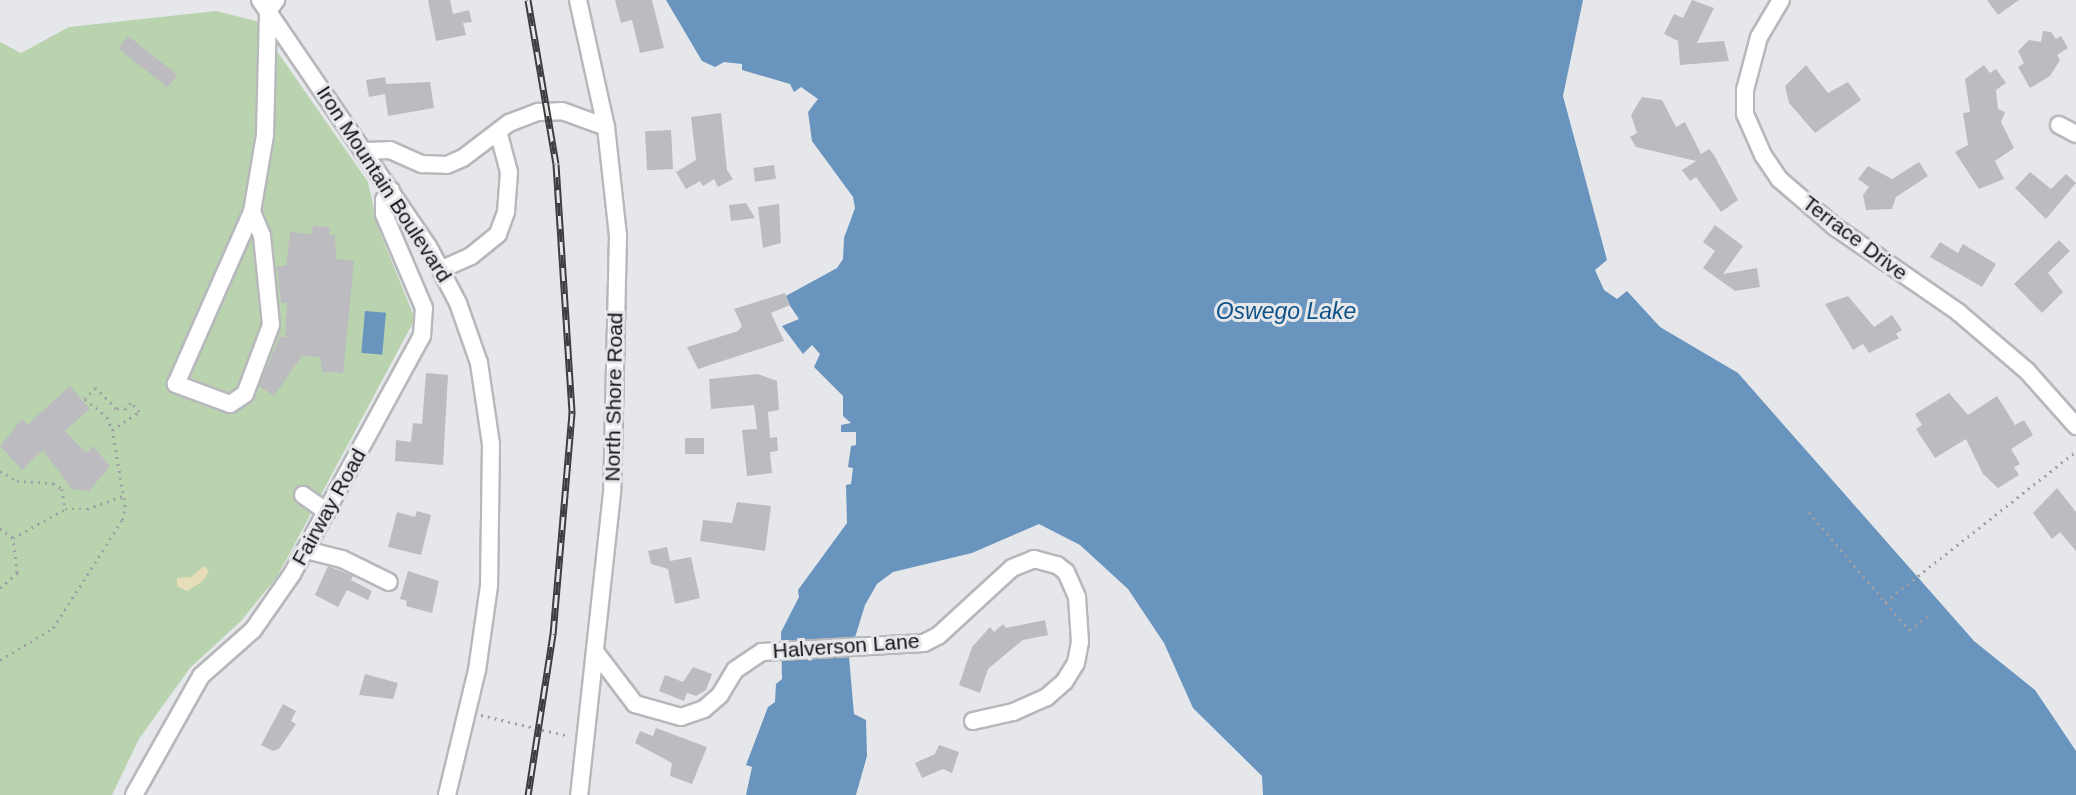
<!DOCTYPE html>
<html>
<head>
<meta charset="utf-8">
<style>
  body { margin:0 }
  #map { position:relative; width:2076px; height:795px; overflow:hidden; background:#e6e7eb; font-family:Arial,sans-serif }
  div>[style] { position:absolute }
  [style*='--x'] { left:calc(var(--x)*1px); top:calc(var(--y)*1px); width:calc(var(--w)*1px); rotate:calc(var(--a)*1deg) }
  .green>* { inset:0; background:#b9d3af }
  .sand>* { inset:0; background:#e7deb9 }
  .water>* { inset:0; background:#6894be; transform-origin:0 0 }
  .building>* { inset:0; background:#bcbcc0; transform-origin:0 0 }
  .path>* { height:2.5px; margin-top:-1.25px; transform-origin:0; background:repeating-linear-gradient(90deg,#a0a1a4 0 2px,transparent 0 7px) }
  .roads { filter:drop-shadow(2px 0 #b7b8bc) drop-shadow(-2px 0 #b7b8bc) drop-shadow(0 2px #b7b8bc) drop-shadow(0 -2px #b7b8bc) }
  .minor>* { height:16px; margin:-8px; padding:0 8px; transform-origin:8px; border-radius:8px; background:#fff }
  .rail>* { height:7px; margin-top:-3.5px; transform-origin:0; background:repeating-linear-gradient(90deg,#e6e7eb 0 13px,#3d3e40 0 26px); box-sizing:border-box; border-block:2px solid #3d3e40 }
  span { translate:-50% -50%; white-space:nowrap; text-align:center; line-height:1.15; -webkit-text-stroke:6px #e6e7eb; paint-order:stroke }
  .street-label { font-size:21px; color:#101112 }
  .water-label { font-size:23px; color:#0d5388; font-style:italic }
</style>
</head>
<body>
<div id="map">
  <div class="green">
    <i style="clip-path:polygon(216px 11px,256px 21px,368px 182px,378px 227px,415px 319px,277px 577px,241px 621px,190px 668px,139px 739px,112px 795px,0 795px,0 42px,21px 53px,69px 27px)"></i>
  </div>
  <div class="sand">
    <i style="clip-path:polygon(204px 566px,209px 571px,203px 581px,187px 591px,177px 586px,177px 578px,191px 577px)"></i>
  </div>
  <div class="water">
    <i style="clip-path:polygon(666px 0,1583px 0,1563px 96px,1607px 260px,1595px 270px,1604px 290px,1617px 299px,1627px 291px,1660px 327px,1738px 373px,1974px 641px,2035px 690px,2076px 751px,2076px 795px,1263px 795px,1262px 776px,1193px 708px,1164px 643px,1128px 589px,1080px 545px,1039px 524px,972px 553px,893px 572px,877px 584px,865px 605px,849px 657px,854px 714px,866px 720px,867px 756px,856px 795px,746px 795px,752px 767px,746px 765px,768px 707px,775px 702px,776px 684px,782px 679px,781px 632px,799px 597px,798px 590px,847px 523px,846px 485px,851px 484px,853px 468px,848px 467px,851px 446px,856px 445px,856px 432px,841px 432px,841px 425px,851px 423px,843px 416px,843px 396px,814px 367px,820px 354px,812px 345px,803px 354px,782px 326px,799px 319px,784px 297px,837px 268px,843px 259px,844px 238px,855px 208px,853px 197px,812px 141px,808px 112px,818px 99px,801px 87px,794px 92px,790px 84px,742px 70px,742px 64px,724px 62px,715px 67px,702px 61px)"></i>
    <i style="left:365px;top:311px;width:21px;height:42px;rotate:5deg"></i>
  </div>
  <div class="building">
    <i style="clip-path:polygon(428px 0,450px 0,453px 14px,469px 10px,472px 22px,463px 23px,466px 35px,436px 41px)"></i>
    <i style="clip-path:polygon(615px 0,652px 0,664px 48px,640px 53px,632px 20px,621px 23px)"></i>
    <i style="clip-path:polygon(1692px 0,1714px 8px,1697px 43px,1724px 41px,1729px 61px,1680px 65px,1678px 41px,1664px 34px,1674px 14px,1683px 18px)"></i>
    <i style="clip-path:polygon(1987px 0,2019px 0,1998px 15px)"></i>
    <i style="clip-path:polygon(2043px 31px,2051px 32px,2056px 39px,2061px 36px,2068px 48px,2057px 55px,2060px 60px,2050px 76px,2030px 88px,2018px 67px,2024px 63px,2018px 51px,2029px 40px,2041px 42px)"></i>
    <i style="left:128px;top:36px;width:63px;height:16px;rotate:38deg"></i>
    <i style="clip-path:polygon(1806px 65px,1828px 93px,1848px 82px,1861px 100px,1815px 133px,1789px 103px,1785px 86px)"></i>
    <i style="clip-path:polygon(1984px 65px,1990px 73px,1996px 69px,2006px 83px,1996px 90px,1998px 109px,2005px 112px,2001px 122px,2014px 148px,1995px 161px,2004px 179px,1979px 189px,1955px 152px,1968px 145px,1963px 113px,1970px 112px,1965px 79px)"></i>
    <i style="clip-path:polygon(385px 77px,386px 84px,430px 82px,434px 108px,388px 116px,385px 94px,369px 97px,366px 80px)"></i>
    <i style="clip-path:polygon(1642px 97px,1662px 100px,1676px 127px,1685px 122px,1701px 154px,1709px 149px,1714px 155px,1738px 200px,1721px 212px,1696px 177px,1690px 181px,1682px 170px,1696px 161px,1636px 147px,1630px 137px,1637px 133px,1631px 115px)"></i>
    <i style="clip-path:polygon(721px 113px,727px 170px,733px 179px,718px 187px,714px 179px,703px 186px,700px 181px,686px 189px,676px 172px,696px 160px,691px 117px)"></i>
    <i style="left:671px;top:130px;width:39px;height:26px;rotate:87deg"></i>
    <i style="clip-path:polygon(1919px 162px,1928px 176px,1896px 197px,1892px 209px,1866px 210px,1863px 195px,1869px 187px,1858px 179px,1868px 166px,1892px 179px)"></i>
    <i style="left:774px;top:165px;width:14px;height:21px;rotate:82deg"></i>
    <i style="clip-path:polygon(2030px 172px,2051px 189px,2066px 174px,2076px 183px,2046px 219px,2015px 188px)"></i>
    <i style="clip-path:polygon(746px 203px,755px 218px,731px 221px,729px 205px)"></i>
    <i style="clip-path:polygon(779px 204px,781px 243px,763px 248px,758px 207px)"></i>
    <i style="clip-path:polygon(1715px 225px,1743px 246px,1723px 274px,1757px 268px,1760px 287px,1735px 291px,1703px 268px,1715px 251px,1703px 242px)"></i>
    <i style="clip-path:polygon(313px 226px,330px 227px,329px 235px,335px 235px,336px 259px,354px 261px,343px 373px,322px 372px,320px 357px,302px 356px,274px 396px,259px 386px,280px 337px,285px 337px,287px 303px,281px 303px,277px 266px,286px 266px,290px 232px,312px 234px)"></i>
    <i style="clip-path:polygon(2059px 240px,2070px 251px,2048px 273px,2063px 292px,2042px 313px,2014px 284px)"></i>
    <i style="clip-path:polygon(1940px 242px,1958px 253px,1963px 244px,1996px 264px,1982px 287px,1930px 257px)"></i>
    <i style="clip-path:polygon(785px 293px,790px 305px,771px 313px,784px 341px,698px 369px,687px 347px,738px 331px,742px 326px,734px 309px)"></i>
    <i style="clip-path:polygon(1848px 296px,1874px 327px,1892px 315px,1902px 330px,1896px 334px,1899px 338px,1869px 353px,1863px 344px,1853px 350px,1825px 304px)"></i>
    <i style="clip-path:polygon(426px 373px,448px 375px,443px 465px,395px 461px,396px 440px,411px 442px,413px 423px,422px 424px)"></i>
    <i style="clip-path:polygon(758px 374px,777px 381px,779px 410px,768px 412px,770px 438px,777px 437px,778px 451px,770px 452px,772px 473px,747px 476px,742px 430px,757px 429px,754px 405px,711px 409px,709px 379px)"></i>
    <i style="clip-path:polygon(70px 386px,90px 409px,65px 431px,86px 453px,93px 446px,110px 466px,89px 491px,72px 489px,43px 450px,22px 470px,0 446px,22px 419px,27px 425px)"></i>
    <i style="clip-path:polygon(1949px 393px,1968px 415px,1997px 396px,2015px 425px,2024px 420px,2033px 435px,2011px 449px,2020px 464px,2014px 467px,2019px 475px,1998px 488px,1983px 474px,1966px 439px,1935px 458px,1916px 429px,1922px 425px,1915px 414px)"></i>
    <i style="left:685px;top:438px;width:19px;height:16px"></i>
    <i style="clip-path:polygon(2057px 488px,2076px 512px,2076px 551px,2060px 532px,2052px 539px,2033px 513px)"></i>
    <i style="clip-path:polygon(737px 502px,771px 506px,765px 551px,700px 541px,703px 520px,732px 523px)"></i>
    <i style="clip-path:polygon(417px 511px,431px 515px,421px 555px,388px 547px,397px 512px,415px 517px)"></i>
    <i style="clip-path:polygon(667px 547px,670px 561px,691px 557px,700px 598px,675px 604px,668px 569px,651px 564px,648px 551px)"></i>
    <i style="clip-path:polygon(328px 566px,353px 576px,351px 580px,372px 591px,368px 600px,347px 590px,338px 607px,315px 595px)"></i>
    <i style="clip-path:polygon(408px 571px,439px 581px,432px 613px,406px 606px,407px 601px,400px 599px)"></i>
    <i style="clip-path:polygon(1045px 620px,1048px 635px,1023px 640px,1008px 652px,988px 669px,980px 693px,959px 685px,972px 647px,990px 627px,994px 632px,1003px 624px,1006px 628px)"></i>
    <i style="clip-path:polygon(693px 667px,712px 674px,706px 690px,696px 696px,687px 693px,684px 701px,659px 691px,665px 675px,683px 682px)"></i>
    <i style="clip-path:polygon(365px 674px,398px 683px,393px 699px,359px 695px)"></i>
    <i style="clip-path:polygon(283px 704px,296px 711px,291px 721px,296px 724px,279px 749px,273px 751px,261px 745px)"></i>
    <i style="clip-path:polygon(656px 728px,707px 747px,692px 784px,670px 776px,672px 763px,635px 743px,640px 731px,653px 736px)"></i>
    <i style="clip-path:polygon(939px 745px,959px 752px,952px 773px,943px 769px,922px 778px,915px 763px,935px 754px)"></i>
  </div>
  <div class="path">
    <i style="--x:0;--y:471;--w:20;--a:30"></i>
    <i style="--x:17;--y:481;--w:36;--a:3"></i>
    <i style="--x:53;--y:483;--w:11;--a:34"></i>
    <i style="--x:62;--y:489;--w:20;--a:81"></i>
    <i style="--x:1809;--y:512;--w:155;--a:49.7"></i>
    <i style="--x:1909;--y:630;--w:25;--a:-37"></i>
    <i style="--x:0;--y:528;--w:16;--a:38"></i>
    <i style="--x:0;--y:588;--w:23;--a:-41"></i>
    <i style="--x:17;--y:573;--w:35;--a:-97"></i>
    <i style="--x:13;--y:538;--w:60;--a:-29.1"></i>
    <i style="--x:65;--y:509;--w:22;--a:0"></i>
    <i style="--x:87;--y:509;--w:38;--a:-20"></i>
    <i style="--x:1885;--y:602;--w:243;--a:-38.3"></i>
    <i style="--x:0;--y:660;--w:62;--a:-31.1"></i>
    <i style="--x:53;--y:628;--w:128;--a:-57.4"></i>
    <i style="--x:122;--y:520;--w:13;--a:-77"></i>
    <i style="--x:125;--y:507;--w:78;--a:-99.6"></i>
    <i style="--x:112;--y:430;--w:32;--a:-34"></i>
    <i style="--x:139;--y:412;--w:12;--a:-132"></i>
    <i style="--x:131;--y:403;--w:8;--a:130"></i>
    <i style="--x:126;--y:409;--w:10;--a:180"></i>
    <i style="--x:116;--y:409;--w:29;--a:-134"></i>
    <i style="--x:96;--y:388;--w:16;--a:135"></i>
    <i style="--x:85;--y:399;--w:28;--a:39"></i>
    <i style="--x:107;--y:417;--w:14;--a:69"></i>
    <i style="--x:481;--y:715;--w:90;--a:13.4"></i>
  </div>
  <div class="roads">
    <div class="minor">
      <i style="--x:260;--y:0;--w:298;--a:55.7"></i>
      <i style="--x:428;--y:246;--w:64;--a:62.2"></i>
      <i style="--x:458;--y:303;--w:64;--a:70.7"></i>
      <i style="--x:479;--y:363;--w:82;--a:81.6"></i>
      <i style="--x:491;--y:444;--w:142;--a:90.8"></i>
      <i style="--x:489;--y:586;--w:85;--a:98.1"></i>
      <i style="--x:477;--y:670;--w:129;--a:103.5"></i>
      <i style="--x:578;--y:0;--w:130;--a:77.6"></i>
      <i style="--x:606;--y:127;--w:110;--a:83.7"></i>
      <i style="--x:618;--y:236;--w:257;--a:91.3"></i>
      <i style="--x:612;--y:493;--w:304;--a:96.2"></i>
      <i style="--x:1781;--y:0;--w:43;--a:120.7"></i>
      <i style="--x:1759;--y:37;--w:55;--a:104.8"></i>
      <i style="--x:1745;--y:90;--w:24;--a:90"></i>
      <i style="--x:1745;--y:114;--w:45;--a:66.3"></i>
      <i style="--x:1763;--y:155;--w:29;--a:56"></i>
      <i style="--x:1779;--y:179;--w:74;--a:40.6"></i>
      <i style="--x:1835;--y:227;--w:150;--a:34.6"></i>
      <i style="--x:1958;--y:312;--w:91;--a:40.5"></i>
      <i style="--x:2027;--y:371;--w:74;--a:48.3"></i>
      <i style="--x:2059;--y:125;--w:19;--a:28"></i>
      <i style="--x:365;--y:151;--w:25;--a:-2"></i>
      <i style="--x:390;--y:150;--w:35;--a:24"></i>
      <i style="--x:422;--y:164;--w:25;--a:2"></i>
      <i style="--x:447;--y:165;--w:17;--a:-24"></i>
      <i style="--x:463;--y:158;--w:58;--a:-37.3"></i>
      <i style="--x:509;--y:123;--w:31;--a:-21"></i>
      <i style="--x:538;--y:112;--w:24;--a:-2"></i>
      <i style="--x:562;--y:111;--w:47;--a:20"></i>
      <i style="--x:252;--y:212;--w:26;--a:67"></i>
      <i style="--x:262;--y:236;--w:89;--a:84.2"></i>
      <i style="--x:271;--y:325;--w:74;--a:110.6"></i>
      <i style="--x:245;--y:394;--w:18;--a:146"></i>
      <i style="--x:230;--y:404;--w:58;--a:-159.7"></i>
      <i style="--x:176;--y:384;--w:188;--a:-66.2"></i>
      <i style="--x:252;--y:212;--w:78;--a:-80.4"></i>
      <i style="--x:265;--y:135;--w:124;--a:-88.6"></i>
      <i style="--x:268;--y:11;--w:14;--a:-54"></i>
      <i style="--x:442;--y:269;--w:32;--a:-24"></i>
      <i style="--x:471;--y:256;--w:35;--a:-39"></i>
      <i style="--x:498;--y:234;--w:23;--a:-70"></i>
      <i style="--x:506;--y:212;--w:40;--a:-85.7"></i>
      <i style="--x:509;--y:172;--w:42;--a:-105"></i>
      <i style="--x:303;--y:495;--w:29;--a:35"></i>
      <i style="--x:306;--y:550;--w:37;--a:14"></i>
      <i style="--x:342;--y:559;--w:52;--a:26.1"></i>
      <i style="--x:597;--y:654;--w:63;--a:52.8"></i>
      <i style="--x:635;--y:704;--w:48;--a:15.8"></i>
      <i style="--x:681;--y:717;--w:24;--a:-19"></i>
      <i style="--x:704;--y:709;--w:21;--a:-41"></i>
      <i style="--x:720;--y:695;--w:29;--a:-59"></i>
      <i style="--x:735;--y:670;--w:32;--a:-34"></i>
      <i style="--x:762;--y:652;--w:162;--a:-3.2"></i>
      <i style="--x:924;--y:643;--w:16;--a:-27"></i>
      <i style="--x:938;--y:636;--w:100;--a:-42.6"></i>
      <i style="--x:1012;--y:568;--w:24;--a:-22"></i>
      <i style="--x:1034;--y:559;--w:24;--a:15"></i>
      <i style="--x:1057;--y:565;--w:11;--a:38"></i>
      <i style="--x:1066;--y:572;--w:27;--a:66"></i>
      <i style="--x:1077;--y:597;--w:45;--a:86.2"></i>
      <i style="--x:1080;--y:642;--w:21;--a:101"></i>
      <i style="--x:1076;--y:663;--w:22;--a:122"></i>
      <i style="--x:1064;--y:682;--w:23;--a:139"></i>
      <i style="--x:1047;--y:697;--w:37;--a:156"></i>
      <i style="--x:1013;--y:712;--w:41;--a:167.3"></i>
      <i style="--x:134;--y:795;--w:137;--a:-60.6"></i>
      <i style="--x:201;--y:676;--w:69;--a:-41.5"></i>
      <i style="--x:253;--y:630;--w:68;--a:-55.1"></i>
      <i style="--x:292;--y:574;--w:271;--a:-61.4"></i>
      <i style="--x:422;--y:336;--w:28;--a:-86"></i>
      <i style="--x:424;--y:308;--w:102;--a:-113.1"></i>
      <i style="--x:384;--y:214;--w:14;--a:-90"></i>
      <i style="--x:384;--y:200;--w:12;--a:-55"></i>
    </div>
  </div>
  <div class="rail">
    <i style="--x:528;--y:0;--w:166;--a:80.3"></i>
    <i style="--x:556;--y:164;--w:250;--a:86.3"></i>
    <i style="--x:572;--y:413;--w:222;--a:94.9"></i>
    <i style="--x:553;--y:634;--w:163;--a:98.8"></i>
  </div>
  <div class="street-label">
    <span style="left:384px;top:184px;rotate:57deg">Iron Mountain Boulevard</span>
    <span style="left:1855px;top:238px;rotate:37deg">Terrace Drive</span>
    <span style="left:614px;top:397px;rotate:-89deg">North Shore Road</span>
    <span style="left:329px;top:507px;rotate:-61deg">Fairway Road</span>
    <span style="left:846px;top:646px;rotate:-4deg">Halverson Lane</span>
  </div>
  <div class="water-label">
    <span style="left:1286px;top:311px">Oswego Lake</span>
  </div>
</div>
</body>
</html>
